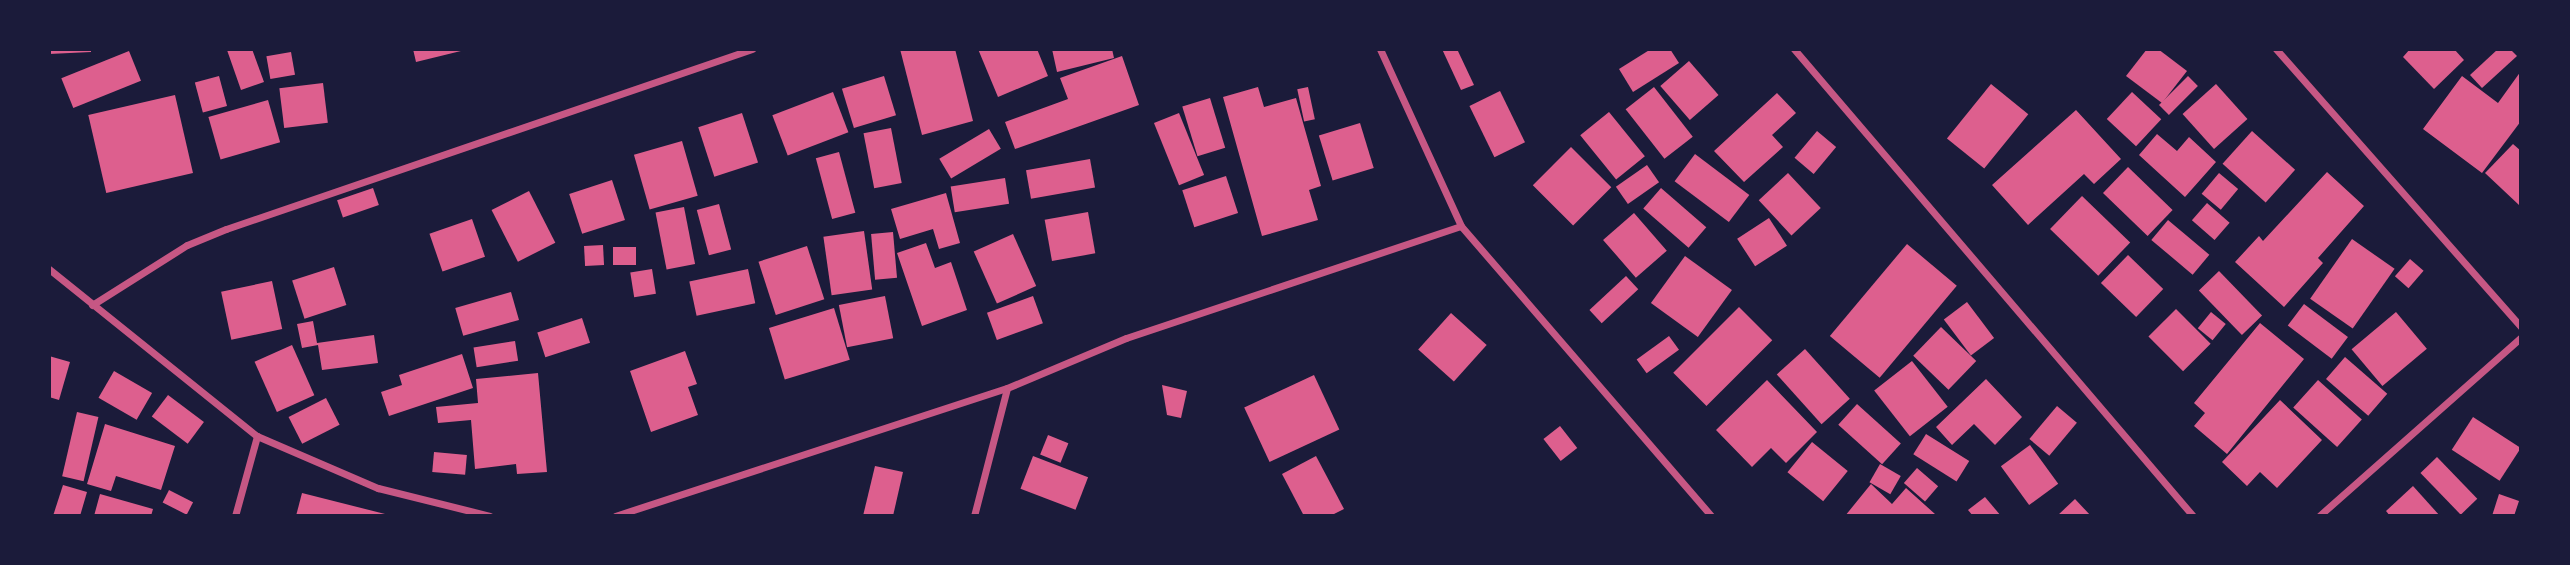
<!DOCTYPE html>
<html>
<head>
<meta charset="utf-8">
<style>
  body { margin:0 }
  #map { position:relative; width:2570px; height:565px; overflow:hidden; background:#1b1b3a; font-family:"Source Sans 3",sans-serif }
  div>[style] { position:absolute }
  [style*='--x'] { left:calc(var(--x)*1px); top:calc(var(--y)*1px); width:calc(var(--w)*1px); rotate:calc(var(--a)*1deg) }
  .building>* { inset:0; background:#dd5f8e; transform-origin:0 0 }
  .minor>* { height:7px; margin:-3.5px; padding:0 3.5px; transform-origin:3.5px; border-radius:3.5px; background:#c65784 }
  span { translate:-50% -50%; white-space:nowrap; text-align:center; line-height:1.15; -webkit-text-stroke:7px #1b1b3a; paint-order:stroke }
  .frame { position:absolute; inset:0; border:51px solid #1b1b3a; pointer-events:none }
</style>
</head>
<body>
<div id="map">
  <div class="building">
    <i style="clip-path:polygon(49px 49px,91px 49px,91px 52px,49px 54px)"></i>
    <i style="clip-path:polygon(252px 49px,264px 82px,241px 90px,227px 50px)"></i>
    <i style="clip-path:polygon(413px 49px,465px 49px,465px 50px,416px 62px)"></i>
    <i style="clip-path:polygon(900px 49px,955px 49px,973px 121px,922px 135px)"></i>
    <i style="clip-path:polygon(978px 49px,1037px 49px,1048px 76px,998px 97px)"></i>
    <i style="clip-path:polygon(1052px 49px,1112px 49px,1114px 58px,1057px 72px)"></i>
    <i style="clip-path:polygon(1442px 49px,1457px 49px,1474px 85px,1461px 90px)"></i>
    <i style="clip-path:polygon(1651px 49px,1670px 49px,1679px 63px,1633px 92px,1619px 69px)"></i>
    <i style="clip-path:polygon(2147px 49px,2158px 49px,2187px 71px,2162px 103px,2126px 76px)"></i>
    <i style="clip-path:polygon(2410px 49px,2454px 49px,2464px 60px,2434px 89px,2403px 57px)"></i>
    <i style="clip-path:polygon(2498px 49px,2510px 49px,2517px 56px,2482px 88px,2470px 75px)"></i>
    <i style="left:129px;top:51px;width:32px;height:73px;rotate:68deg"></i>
    <i style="left:291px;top:52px;width:23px;height:25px;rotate:80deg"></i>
    <i style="clip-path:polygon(1122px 56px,1139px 105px,1015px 149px,1005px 122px,1068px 99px,1060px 78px)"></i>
    <i style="left:1689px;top:61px;width:45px;height:38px;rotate:49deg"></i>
    <i style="clip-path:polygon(2521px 71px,2521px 121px,2482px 173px,2423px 129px,2462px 76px,2498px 103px)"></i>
    <i style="left:219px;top:76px;width:31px;height:25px;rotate:75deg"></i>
    <i style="left:884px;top:76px;width:41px;height:44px;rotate:73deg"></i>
    <i style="left:2188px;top:76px;width:14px;height:41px;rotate:45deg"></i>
    <i style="left:323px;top:83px;width:40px;height:44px;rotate:83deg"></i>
    <i style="left:1991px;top:84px;width:48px;height:70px;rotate:39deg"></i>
    <i style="left:2216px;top:84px;width:47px;height:45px;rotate:48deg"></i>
    <i style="clip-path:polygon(1258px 87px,1264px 107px,1296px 98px,1321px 186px,1309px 190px,1318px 220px,1262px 236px,1223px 97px)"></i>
    <i style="left:1308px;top:87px;width:33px;height:11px;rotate:78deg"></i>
    <i style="left:1654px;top:87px;width:63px;height:36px;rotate:52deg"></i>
    <i style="left:1500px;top:91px;width:57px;height:34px;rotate:64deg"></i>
    <i style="left:833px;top:92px;width:43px;height:65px;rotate:69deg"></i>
    <i style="left:2132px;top:92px;width:40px;height:37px;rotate:43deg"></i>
    <i style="clip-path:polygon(1777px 93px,1796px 113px,1772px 135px,1783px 147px,1744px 182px,1714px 151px)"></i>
    <i style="left:175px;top:95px;width:80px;height:89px;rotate:77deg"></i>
    <i style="left:1210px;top:98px;width:52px;height:29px;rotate:73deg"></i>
    <i style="left:268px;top:100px;width:44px;height:62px;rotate:74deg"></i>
    <i style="clip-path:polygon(2076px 110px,2121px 159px,2094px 184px,2084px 174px,2028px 225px,1992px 185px)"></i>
    <i style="left:1609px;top:112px;width:57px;height:37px;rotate:51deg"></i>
    <i style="left:742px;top:113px;width:52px;height:46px;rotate:72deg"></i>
    <i style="left:1179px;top:113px;width:67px;height:27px;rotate:68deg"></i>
    <i style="left:1360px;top:123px;width:47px;height:43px;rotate:73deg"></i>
    <i style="left:891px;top:128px;width:56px;height:28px;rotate:79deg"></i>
    <i style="left:989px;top:129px;width:23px;height:58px;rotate:59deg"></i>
    <i style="left:1817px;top:131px;width:25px;height:35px;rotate:40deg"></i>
    <i style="left:2252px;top:131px;width:58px;height:44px;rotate:42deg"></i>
    <i style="clip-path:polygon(2157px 134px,2177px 151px,2189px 137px,2216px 162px,2185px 197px,2139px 155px)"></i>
    <i style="left:682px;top:141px;width:57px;height:50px;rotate:74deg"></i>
    <i style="clip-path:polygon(2513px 144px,2521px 151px,2519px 205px,2485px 173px)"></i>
    <i style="left:1571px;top:147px;width:57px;height:54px;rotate:45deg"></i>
    <i style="left:839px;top:152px;width:63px;height:24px;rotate:75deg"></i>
    <i style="left:1695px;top:154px;width:68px;height:34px;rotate:37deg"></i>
    <i style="left:1090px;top:159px;width:29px;height:65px;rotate:80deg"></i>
    <i style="left:1647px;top:165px;width:21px;height:38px;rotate:55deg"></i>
    <i style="left:2128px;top:167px;width:62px;height:36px;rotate:44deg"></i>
    <i style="clip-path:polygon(2327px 172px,2364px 206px,2318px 258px,2323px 263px,2284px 307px,2235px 262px,2259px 236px,2263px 241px)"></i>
    <i style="left:1788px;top:173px;width:48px;height:40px;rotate:47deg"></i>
    <i style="left:2219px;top:173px;width:25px;height:27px;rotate:40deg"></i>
    <i style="left:1226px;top:176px;width:39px;height:46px;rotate:72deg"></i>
    <i style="left:1005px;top:178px;width:26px;height:55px;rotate:81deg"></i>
    <i style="left:612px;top:180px;width:42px;height:45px;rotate:72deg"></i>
    <i style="left:373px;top:188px;width:18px;height:38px;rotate:71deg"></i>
    <i style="left:1661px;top:188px;width:60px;height:27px;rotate:41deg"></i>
    <i style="left:529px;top:191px;width:58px;height:42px;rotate:63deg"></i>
    <i style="clip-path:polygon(946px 193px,960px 243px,939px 249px,933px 229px,900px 239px,891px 209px)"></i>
    <i style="left:2082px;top:196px;width:67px;height:46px;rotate:44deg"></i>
    <i style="left:2207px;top:203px;width:30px;height:23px;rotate:41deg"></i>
    <i style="left:719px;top:204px;width:47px;height:23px;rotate:75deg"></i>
    <i style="left:684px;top:207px;width:58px;height:29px;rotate:79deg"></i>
    <i style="left:1088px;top:212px;width:42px;height:44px;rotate:80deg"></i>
    <i style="left:1634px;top:213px;width:50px;height:41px;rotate:49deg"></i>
    <i style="left:1769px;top:218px;width:33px;height:38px;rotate:57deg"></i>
    <i style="left:472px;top:219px;width:40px;height:45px;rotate:71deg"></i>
    <i style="left:2168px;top:220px;width:54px;height:26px;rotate:40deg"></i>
    <i style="left:864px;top:231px;width:59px;height:41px;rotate:82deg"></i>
    <i style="left:893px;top:232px;width:46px;height:22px;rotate:85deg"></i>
    <i style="left:1013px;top:234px;width:57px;height:43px;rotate:66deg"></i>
    <i style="left:2352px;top:239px;width:52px;height:73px;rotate:35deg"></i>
    <i style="clip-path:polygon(926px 243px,935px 268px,951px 262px,967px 310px,922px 326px,897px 253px)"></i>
    <i style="left:1907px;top:244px;width:65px;height:120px;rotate:40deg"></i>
    <i style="left:603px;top:245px;width:20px;height:19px;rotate:87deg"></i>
    <i style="left:807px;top:246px;width:56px;height:51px;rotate:72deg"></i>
    <i style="left:613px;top:247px;width:23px;height:18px"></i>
    <i style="left:2128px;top:255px;width:49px;height:39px;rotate:44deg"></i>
    <i style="left:1685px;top:256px;width:58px;height:58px;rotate:36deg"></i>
    <i style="left:2410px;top:259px;width:18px;height:23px;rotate:41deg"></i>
    <i style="left:334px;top:267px;width:40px;height:44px;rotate:72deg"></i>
    <i style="left:652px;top:269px;width:25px;height:22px;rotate:81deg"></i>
    <i style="left:748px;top:269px;width:35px;height:60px;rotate:78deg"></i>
    <i style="left:2219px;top:271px;width:62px;height:28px;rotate:46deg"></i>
    <i style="left:1626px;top:276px;width:18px;height:50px;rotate:47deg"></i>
    <i style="left:272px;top:281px;width:49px;height:52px;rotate:78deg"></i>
    <i style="left:511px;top:292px;width:29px;height:58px;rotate:74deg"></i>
    <i style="left:885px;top:296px;width:43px;height:47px;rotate:79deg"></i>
    <i style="left:1033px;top:296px;width:29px;height:49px;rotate:70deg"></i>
    <i style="left:1967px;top:302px;width:45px;height:29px;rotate:53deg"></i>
    <i style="left:2304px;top:304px;width:55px;height:27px;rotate:37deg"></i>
    <i style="left:1739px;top:307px;width:47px;height:93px;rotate:45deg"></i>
    <i style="left:834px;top:308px;width:54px;height:68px;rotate:73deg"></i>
    <i style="left:2176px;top:309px;width:49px;height:39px;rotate:45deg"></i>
    <i style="left:2211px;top:312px;width:19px;height:21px;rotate:39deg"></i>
    <i style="left:2396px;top:312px;width:48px;height:58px;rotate:50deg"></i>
    <i style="left:1451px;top:313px;width:48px;height:49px;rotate:42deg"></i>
    <i style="left:582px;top:318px;width:26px;height:47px;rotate:72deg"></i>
    <i style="clip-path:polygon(313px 321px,317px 343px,374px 335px,378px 363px,322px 370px,318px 345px,302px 348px,297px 324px)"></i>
    <i style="clip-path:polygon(2260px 323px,2304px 359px,2227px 454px,2194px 426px,2205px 413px,2194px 403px)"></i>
    <i style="left:1941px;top:327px;width:49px;height:40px;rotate:44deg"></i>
    <i style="left:1669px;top:336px;width:17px;height:40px;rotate:54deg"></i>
    <i style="left:515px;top:341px;width:20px;height:42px;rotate:81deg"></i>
    <i style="left:292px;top:345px;width:55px;height:41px;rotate:66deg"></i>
    <i style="left:1805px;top:349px;width:67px;height:38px;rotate:48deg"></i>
    <i style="clip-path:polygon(685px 351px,697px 384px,688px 387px,698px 415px,651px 432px,630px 371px)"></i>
    <i style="clip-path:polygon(462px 354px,473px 388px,389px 416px,381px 392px,402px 385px,399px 375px)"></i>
    <i style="clip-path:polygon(49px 356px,70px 362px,59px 400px,49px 397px)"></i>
    <i style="left:2345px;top:357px;width:56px;height:29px;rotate:41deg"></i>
    <i style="left:1912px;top:361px;width:58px;height:48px;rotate:52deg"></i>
    <i style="left:114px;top:371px;width:44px;height:31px;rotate:30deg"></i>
    <i style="clip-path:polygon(538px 373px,547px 472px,517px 474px,516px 464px,475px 469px,471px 420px,438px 423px,436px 407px,478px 403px,476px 379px)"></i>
    <i style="left:1314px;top:375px;width:60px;height:77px;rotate:65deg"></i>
    <i style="clip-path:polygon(1986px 379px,2022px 417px,1995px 445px,1974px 424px,1952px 445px,1936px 427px)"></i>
    <i style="clip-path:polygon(1767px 380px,1817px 432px,1786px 463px,1771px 448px,1752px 467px,1716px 430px)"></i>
    <i style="left:2318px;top:380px;width:59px;height:37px;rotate:42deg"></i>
    <i style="clip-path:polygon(1162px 385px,1187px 391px,1181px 418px,1167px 415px)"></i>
    <i style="left:168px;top:395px;width:45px;height:27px;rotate:37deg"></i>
    <i style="left:326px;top:398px;width:30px;height:42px;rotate:63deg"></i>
    <i style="clip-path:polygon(2280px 400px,2322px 440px,2277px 488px,2260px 472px,2247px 486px,2222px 462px)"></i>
    <i style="left:1857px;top:404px;width:59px;height:28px;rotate:42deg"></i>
    <i style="left:2057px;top:406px;width:26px;height:43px;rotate:40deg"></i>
    <i style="left:77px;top:412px;width:22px;height:66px;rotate:13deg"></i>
    <i style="left:2473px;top:417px;width:57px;height:39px;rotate:33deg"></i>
    <i style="clip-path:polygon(105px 424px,175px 446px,161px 490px,116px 476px,111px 491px,87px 484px)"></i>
    <i style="left:1560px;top:426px;width:28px;height:21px;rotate:52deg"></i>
    <i style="left:1926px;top:434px;width:51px;height:24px;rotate:32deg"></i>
    <i style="left:1048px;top:435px;width:22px;height:21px;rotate:22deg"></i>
    <i style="left:1812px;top:442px;width:46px;height:39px;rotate:39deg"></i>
    <i style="left:2030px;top:445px;width:48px;height:36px;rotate:54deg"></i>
    <i style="left:434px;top:452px;width:33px;height:20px;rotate:5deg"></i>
    <i style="left:1033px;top:456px;width:59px;height:35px;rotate:21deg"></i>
    <i style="clip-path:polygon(1316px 456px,1344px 509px,1330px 516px,1304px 516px,1282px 474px)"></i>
    <i style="left:2437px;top:457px;width:58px;height:23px;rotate:46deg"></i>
    <i style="left:1880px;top:464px;width:24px;height:21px;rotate:30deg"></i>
    <i style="clip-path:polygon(875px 466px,903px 472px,893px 516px,863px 516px)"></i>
    <i style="left:1917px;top:468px;width:28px;height:20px;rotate:41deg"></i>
    <i style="clip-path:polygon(1871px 484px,1892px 504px,1906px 488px,1935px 514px,1845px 516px)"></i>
    <i style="clip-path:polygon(63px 485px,87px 492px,80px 516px,53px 516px)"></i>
    <i style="clip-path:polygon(2413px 486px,2440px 516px,2390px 516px,2386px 511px)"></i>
    <i style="left:169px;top:490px;width:27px;height:14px;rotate:27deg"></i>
    <i style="clip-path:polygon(302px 493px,389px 515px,389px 516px,296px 516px)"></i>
    <i style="clip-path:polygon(100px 494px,153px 509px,151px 516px,94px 516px)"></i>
    <i style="clip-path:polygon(2499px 494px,2519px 501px,2514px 516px,2492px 516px)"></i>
    <i style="clip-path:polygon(1985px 497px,2001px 516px,1973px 516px,1968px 510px)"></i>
    <i style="clip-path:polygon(2075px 499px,2091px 516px,2057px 516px)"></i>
  </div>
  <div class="minor">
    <i style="--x:1380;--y:49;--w:195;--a:65.4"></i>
    <i style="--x:1461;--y:226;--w:383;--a:49.2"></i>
    <i style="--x:1794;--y:49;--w:614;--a:49.49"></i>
    <i style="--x:2276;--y:49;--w:371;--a:48.6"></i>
    <i style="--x:49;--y:269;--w:267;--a:38.8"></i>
    <i style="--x:257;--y:436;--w:132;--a:23.3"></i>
    <i style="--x:378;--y:488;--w:115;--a:14"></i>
    <i style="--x:92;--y:305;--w:112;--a:-32.3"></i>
    <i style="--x:187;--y:245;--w:42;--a:-22.3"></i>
    <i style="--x:226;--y:229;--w:556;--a:-18.89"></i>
    <i style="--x:235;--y:516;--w:83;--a:-74.6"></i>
    <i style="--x:615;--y:516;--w:412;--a:-18.1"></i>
    <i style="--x:1007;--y:388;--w:129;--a:-22.8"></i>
    <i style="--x:1126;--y:338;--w:353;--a:-18.5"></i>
    <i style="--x:974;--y:516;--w:132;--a:-75.5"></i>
    <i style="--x:2319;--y:516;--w:270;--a:-41.5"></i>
  </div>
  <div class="frame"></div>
</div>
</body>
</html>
